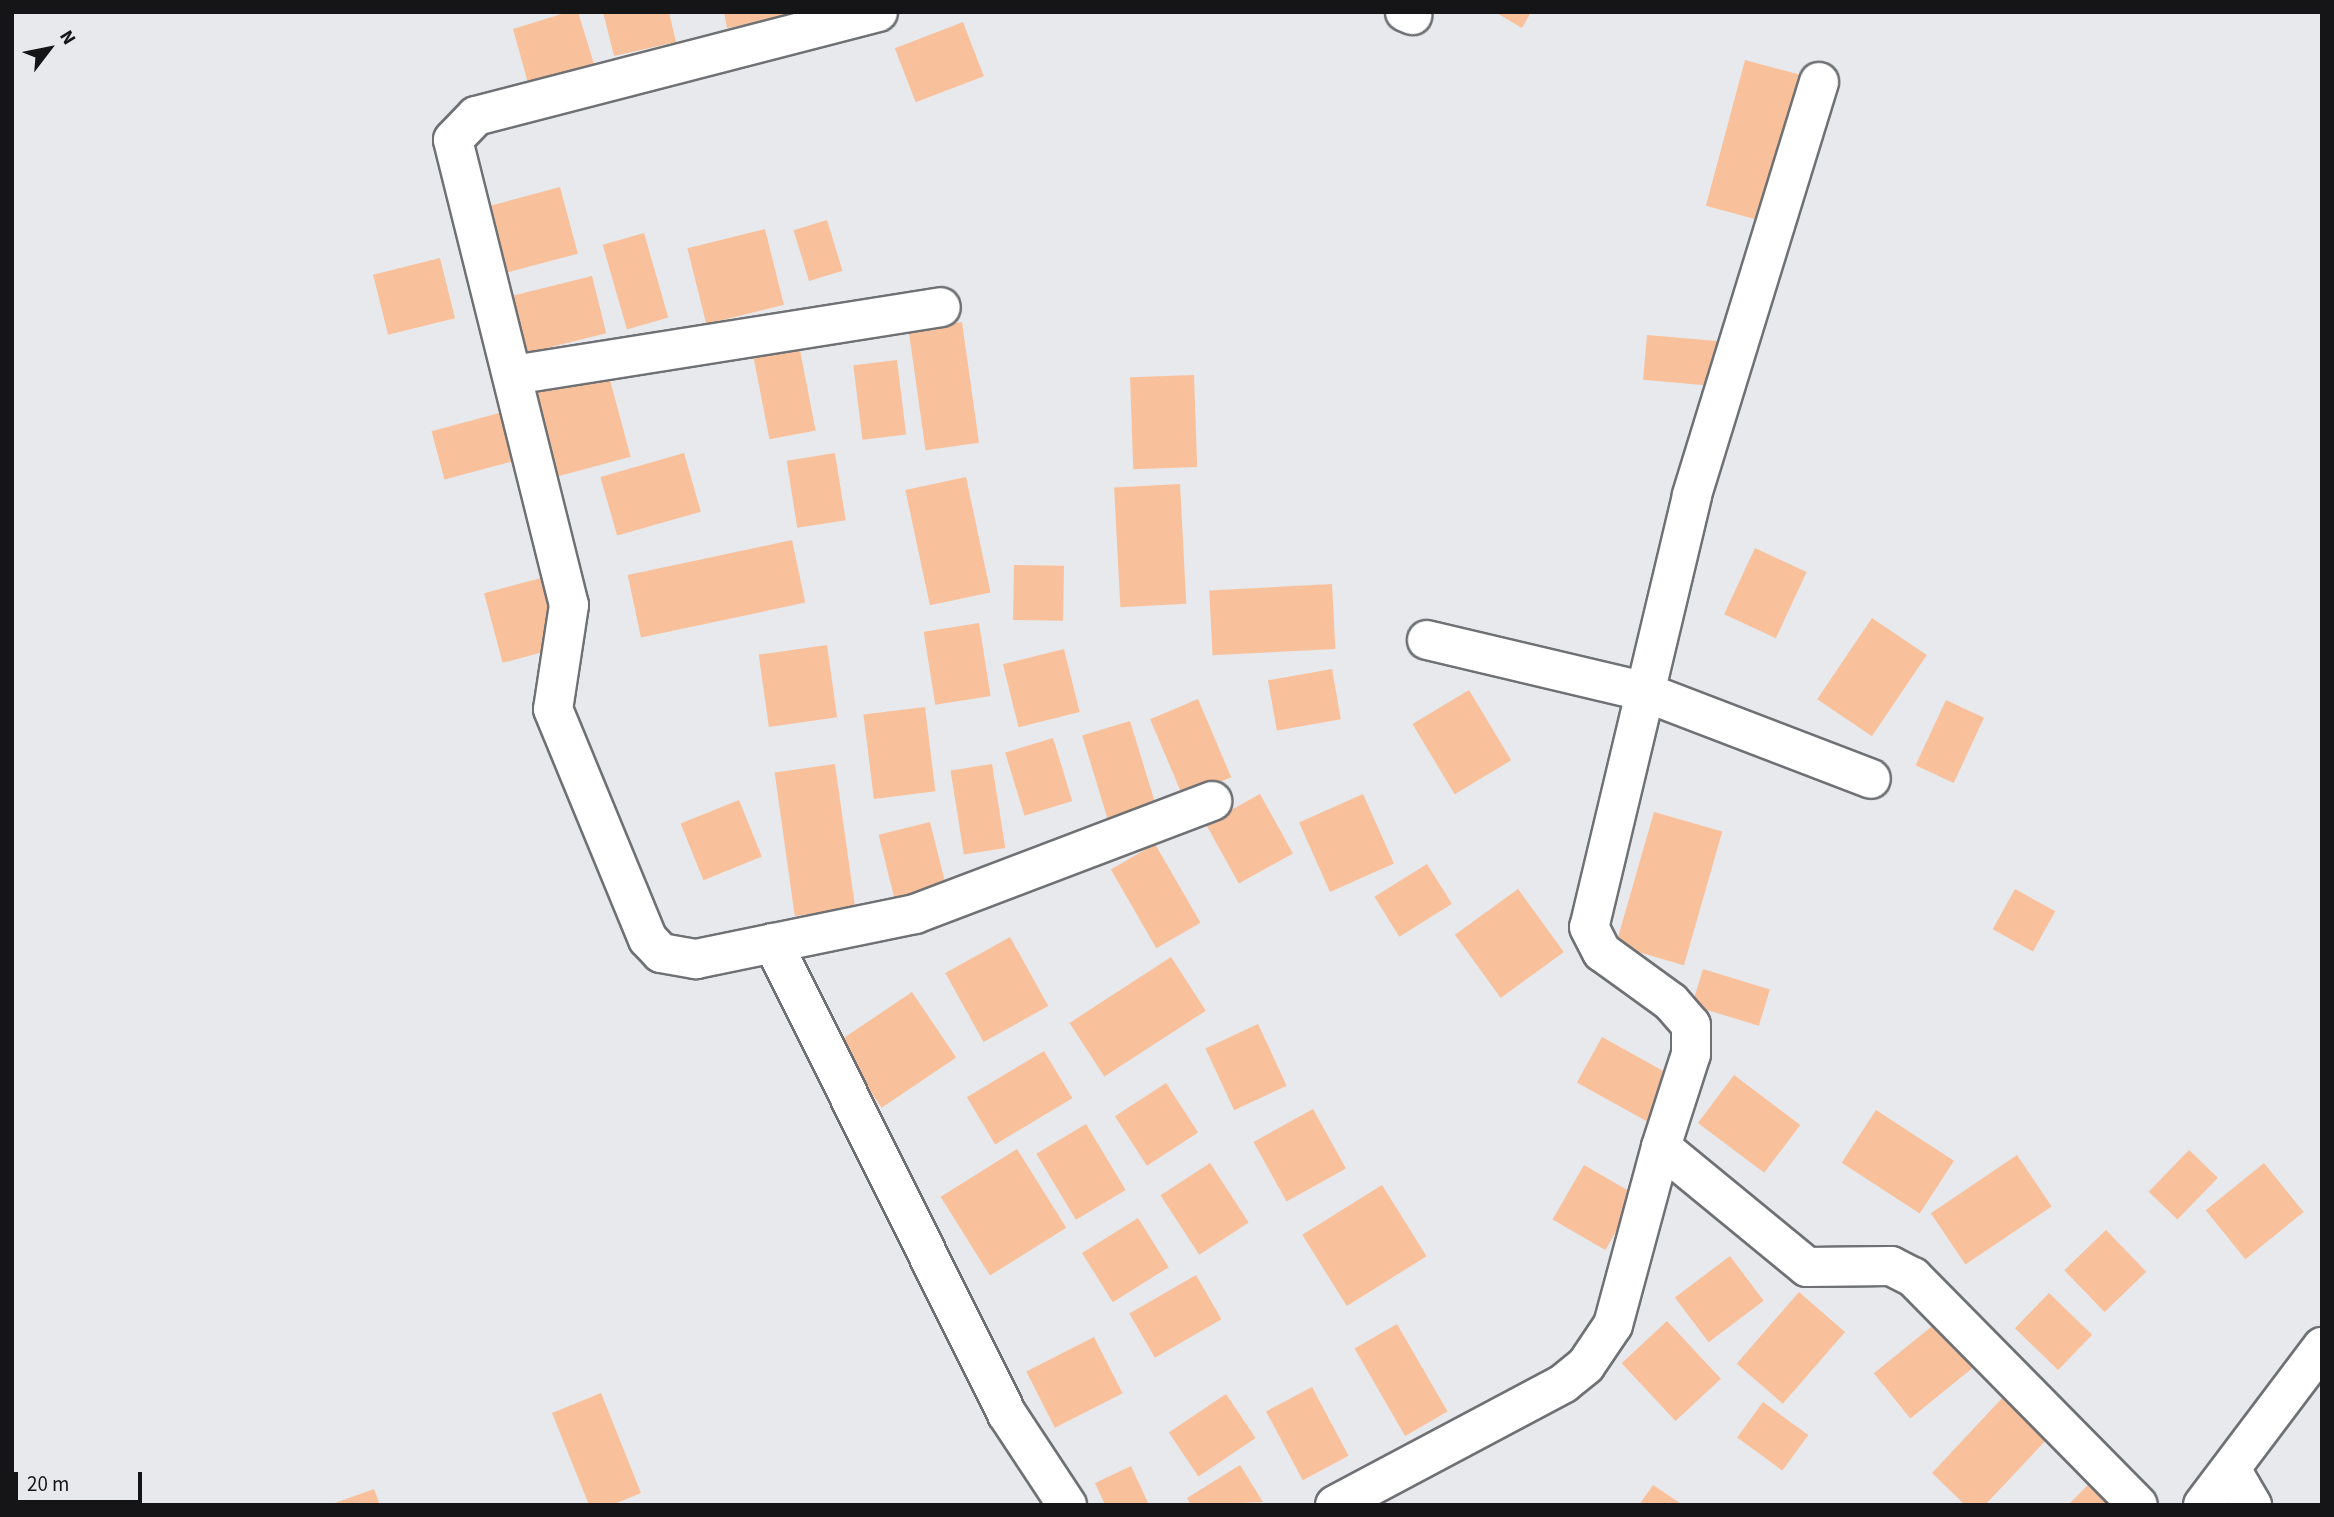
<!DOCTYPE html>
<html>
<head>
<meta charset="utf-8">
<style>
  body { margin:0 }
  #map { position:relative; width:2334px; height:1517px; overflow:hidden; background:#e7e9ed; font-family:"Source Sans 3",sans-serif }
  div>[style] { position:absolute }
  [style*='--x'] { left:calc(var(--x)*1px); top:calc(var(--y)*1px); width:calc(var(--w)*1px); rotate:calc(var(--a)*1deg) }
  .building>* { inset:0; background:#f9c19b; transform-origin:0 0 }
  .roads { filter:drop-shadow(2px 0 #6f7174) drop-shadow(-2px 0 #6f7174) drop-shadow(0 2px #6f7174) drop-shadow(0 -2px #6f7174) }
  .minor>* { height:38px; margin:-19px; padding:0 19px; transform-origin:19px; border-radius:19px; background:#fff }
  span { translate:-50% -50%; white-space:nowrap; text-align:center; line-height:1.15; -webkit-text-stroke:7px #e7e9ed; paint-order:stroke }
  .frame { position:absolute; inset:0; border:14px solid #151517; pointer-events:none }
  .north { position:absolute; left:14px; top:14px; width:70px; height:70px; -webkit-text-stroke:5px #e7e9ed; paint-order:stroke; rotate:58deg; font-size:19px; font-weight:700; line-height:28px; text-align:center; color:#151517 }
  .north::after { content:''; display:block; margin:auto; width:24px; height:32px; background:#151517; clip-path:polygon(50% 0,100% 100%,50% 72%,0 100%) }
  .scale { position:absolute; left:14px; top:1472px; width:128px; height:32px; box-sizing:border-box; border:4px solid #151517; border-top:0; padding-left:9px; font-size:21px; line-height:24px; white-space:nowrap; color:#151517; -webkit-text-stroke:5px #e7e9ed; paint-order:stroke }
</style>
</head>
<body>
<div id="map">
  <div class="building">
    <i style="clip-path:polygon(568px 12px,578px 12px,594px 64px,528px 83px,513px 29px)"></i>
    <i style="clip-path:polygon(603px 12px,669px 12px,676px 42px,614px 56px)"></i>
    <i style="clip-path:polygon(724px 12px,791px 12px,792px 17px,727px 28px)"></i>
    <i style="clip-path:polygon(1495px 12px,1531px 12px,1522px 28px)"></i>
    <i style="left:963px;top:22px;width:58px;height:73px;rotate:69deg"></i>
    <i style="left:1745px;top:60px;width:60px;height:151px;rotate:15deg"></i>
    <i style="left:560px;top:187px;width:69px;height:78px;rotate:75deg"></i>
    <i style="left:827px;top:220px;width:53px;height:35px;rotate:73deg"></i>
    <i style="left:765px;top:229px;width:78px;height:80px;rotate:76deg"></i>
    <i style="left:644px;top:233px;width:88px;height:43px;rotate:74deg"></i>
    <i style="left:440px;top:258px;width:62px;height:69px;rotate:76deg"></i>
    <i style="left:592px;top:276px;width:59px;height:84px;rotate:76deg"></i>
    <i style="left:962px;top:322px;width:122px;height:54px;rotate:82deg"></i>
    <i style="left:1647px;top:335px;width:73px;height:45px;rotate:5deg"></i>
    <i style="left:799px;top:345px;width:87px;height:47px;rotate:79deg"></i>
    <i style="left:897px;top:360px;width:75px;height:44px;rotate:83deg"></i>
    <i style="left:606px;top:365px;width:95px;height:75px;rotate:75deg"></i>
    <i style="left:1194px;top:375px;width:92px;height:64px;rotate:88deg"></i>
    <i style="left:503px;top:412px;width:50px;height:74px;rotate:75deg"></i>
    <i style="left:684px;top:453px;width:61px;height:87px;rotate:74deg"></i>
    <i style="left:835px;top:453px;width:68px;height:49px;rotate:81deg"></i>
    <i style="left:966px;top:477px;width:118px;height:62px;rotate:78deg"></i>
    <i style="left:1180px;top:484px;width:120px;height:66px;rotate:87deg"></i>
    <i style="left:792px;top:540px;width:64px;height:168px;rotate:78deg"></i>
    <i style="left:1755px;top:548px;width:57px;height:73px;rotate:25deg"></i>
    <i style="left:1014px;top:565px;width:50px;height:55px;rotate:1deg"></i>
    <i style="left:541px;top:578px;width:72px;height:59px;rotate:75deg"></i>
    <i style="left:1332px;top:584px;width:65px;height:123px;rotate:87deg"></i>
    <i style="left:1872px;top:618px;width:66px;height:98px;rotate:34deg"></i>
    <i style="left:979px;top:623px;width:74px;height:56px;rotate:81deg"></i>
    <i style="left:827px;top:645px;width:73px;height:69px;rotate:82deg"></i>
    <i style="left:1064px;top:649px;width:65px;height:63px;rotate:76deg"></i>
    <i style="left:1332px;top:669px;width:51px;height:65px;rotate:80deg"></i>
    <i style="left:1469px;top:690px;width:82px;height:66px;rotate:59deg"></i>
    <i style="left:1198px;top:699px;width:85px;height:52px;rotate:67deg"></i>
    <i style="left:1946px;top:700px;width:42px;height:72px;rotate:25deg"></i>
    <i style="left:925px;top:707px;width:85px;height:62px;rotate:83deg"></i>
    <i style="left:1130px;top:721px;width:97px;height:50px;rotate:73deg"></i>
    <i style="left:1053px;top:738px;width:66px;height:50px;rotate:73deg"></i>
    <i style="left:835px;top:764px;width:145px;height:61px;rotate:82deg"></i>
    <i style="left:992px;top:764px;width:85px;height:42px;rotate:81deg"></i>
    <i style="left:1260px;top:794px;width:68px;height:62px;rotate:61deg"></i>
    <i style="left:1363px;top:794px;width:76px;height:70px;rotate:66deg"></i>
    <i style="left:739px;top:800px;width:61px;height:63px;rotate:68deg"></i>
    <i style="left:1654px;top:812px;width:71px;height:139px;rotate:16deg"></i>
    <i style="left:930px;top:822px;width:73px;height:53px;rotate:76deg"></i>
    <i style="left:1155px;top:844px;width:91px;height:51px;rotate:60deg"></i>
    <i style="left:1427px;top:864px;width:47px;height:62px;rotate:58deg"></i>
    <i style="left:1518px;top:889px;width:78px;height:78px;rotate:54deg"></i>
    <i style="left:2015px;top:889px;width:46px;height:46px;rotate:29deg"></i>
    <i style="left:1010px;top:937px;width:79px;height:74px;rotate:61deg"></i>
    <i style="left:1171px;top:957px;width:64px;height:121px;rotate:57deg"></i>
    <i style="left:1703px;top:969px;width:70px;height:38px;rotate:17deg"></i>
    <i style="left:912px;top:992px;width:79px;height:90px;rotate:56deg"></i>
    <i style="left:1258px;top:1024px;width:68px;height:58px;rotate:65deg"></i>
    <i style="left:1602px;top:1037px;width:82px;height:52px;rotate:29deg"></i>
    <i style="left:1044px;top:1051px;width:55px;height:90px;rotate:59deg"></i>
    <i style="left:1734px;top:1075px;width:83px;height:60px;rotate:37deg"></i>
    <i style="left:1166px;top:1083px;width:59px;height:61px;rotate:57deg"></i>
    <i style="left:1313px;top:1109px;width:68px;height:68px;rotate:61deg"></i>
    <i style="left:1876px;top:1110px;width:93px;height:63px;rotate:33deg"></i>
    <i style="left:1086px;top:1124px;width:77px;height:58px;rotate:59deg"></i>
    <i style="left:1017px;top:1149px;width:93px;height:90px;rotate:58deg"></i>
    <i style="left:2189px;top:1150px;width:40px;height:58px;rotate:44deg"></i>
    <i style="left:2017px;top:1155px;width:62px;height:104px;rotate:56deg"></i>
    <i style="left:1210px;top:1163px;width:71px;height:59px;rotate:57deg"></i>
    <i style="left:2264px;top:1163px;width:63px;height:75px;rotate:51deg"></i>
    <i style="left:1584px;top:1165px;width:61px;height:63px;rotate:30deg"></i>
    <i style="left:1382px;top:1185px;width:84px;height:94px;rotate:58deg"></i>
    <i style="left:1138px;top:1218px;width:58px;height:66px;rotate:58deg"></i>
    <i style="left:2106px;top:1230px;width:58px;height:58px;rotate:46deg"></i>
    <i style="left:1730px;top:1256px;width:56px;height:69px;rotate:53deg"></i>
    <i style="left:1196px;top:1275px;width:51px;height:77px;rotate:60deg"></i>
    <i style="left:1799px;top:1292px;width:61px;height:95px;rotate:41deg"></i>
    <i style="left:2049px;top:1293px;width:60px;height:49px;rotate:44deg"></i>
    <i style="left:1667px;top:1321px;width:79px;height:62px;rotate:47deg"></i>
    <i style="left:1936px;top:1323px;width:58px;height:80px;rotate:51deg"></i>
    <i style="left:1397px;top:1324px;width:101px;height:49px;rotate:60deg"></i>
    <i style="left:1094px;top:1337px;width:63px;height:76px;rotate:63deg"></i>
    <i style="left:1312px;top:1387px;width:78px;height:52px;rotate:62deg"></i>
    <i style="clip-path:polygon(601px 1393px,641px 1493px,612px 1505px,589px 1505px,552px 1413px)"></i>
    <i style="left:1226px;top:1394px;width:53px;height:69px;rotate:56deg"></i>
    <i style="clip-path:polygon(2005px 1395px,2050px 1436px,1985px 1505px,1965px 1505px,1932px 1473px)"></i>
    <i style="left:1763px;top:1402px;width:56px;height:44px;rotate:36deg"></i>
    <i style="clip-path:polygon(1240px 1465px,1263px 1502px,1191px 1505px,1187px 1498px)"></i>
    <i style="clip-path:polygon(1131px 1466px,1149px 1505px,1105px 1505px,1095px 1483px)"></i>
    <i style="clip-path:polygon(2089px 1484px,2109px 1505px,2068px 1505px)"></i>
    <i style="clip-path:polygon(1653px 1485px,1683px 1505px,1639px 1505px)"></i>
    <i style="clip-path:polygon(374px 1489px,380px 1505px,332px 1505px,332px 1504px)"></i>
  </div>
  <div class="roads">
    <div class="minor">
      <i style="--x:878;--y:12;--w:415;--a:165.5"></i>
      <i style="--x:476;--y:116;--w:33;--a:134"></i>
      <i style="--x:453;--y:140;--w:479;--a:76"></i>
      <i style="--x:569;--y:605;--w:105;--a:98.7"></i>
      <i style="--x:553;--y:709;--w:249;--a:67.6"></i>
      <i style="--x:648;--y:939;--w:19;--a:47"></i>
      <i style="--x:661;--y:953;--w:36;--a:10"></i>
      <i style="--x:696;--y:959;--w:224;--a:-11.6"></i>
      <i style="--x:915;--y:914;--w:318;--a:-20.8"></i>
      <i style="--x:1405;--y:12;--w:8;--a:23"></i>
      <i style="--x:1819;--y:82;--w:433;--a:107.1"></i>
      <i style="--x:1692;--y:496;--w:443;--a:103.4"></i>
      <i style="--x:1589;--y:927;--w:28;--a:63"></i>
      <i style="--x:1602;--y:952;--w:85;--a:35.9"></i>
      <i style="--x:1671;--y:1002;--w:30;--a:49"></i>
      <i style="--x:1691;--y:1025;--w:29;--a:90"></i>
      <i style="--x:1691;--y:1054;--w:98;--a:107.9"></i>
      <i style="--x:1661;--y:1147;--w:189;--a:39.4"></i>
      <i style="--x:1807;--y:1267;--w:84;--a:-0.7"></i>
      <i style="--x:1891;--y:1266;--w:25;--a:27"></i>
      <i style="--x:1913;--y:1277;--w:320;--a:45.4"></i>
      <i style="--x:513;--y:375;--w:433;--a:-9"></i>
      <i style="--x:1427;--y:640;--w:221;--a:13.3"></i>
      <i style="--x:1642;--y:691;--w:245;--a:21"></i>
      <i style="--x:773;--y:943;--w:526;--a:63.58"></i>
      <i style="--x:1007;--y:1414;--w:109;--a:56.6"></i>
      <i style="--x:2231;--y:1469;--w:42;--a:59.7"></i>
      <i style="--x:1335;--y:1505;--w:259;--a:-28"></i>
      <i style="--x:1564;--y:1383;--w:28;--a:-39"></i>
      <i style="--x:1586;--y:1365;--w:48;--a:-56"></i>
      <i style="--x:1613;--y:1325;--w:184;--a:-74.9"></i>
      <i style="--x:2203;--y:1505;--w:198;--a:-53"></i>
    </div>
  </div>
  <div class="frame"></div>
  <div class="north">N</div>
  <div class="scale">20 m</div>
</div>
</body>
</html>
